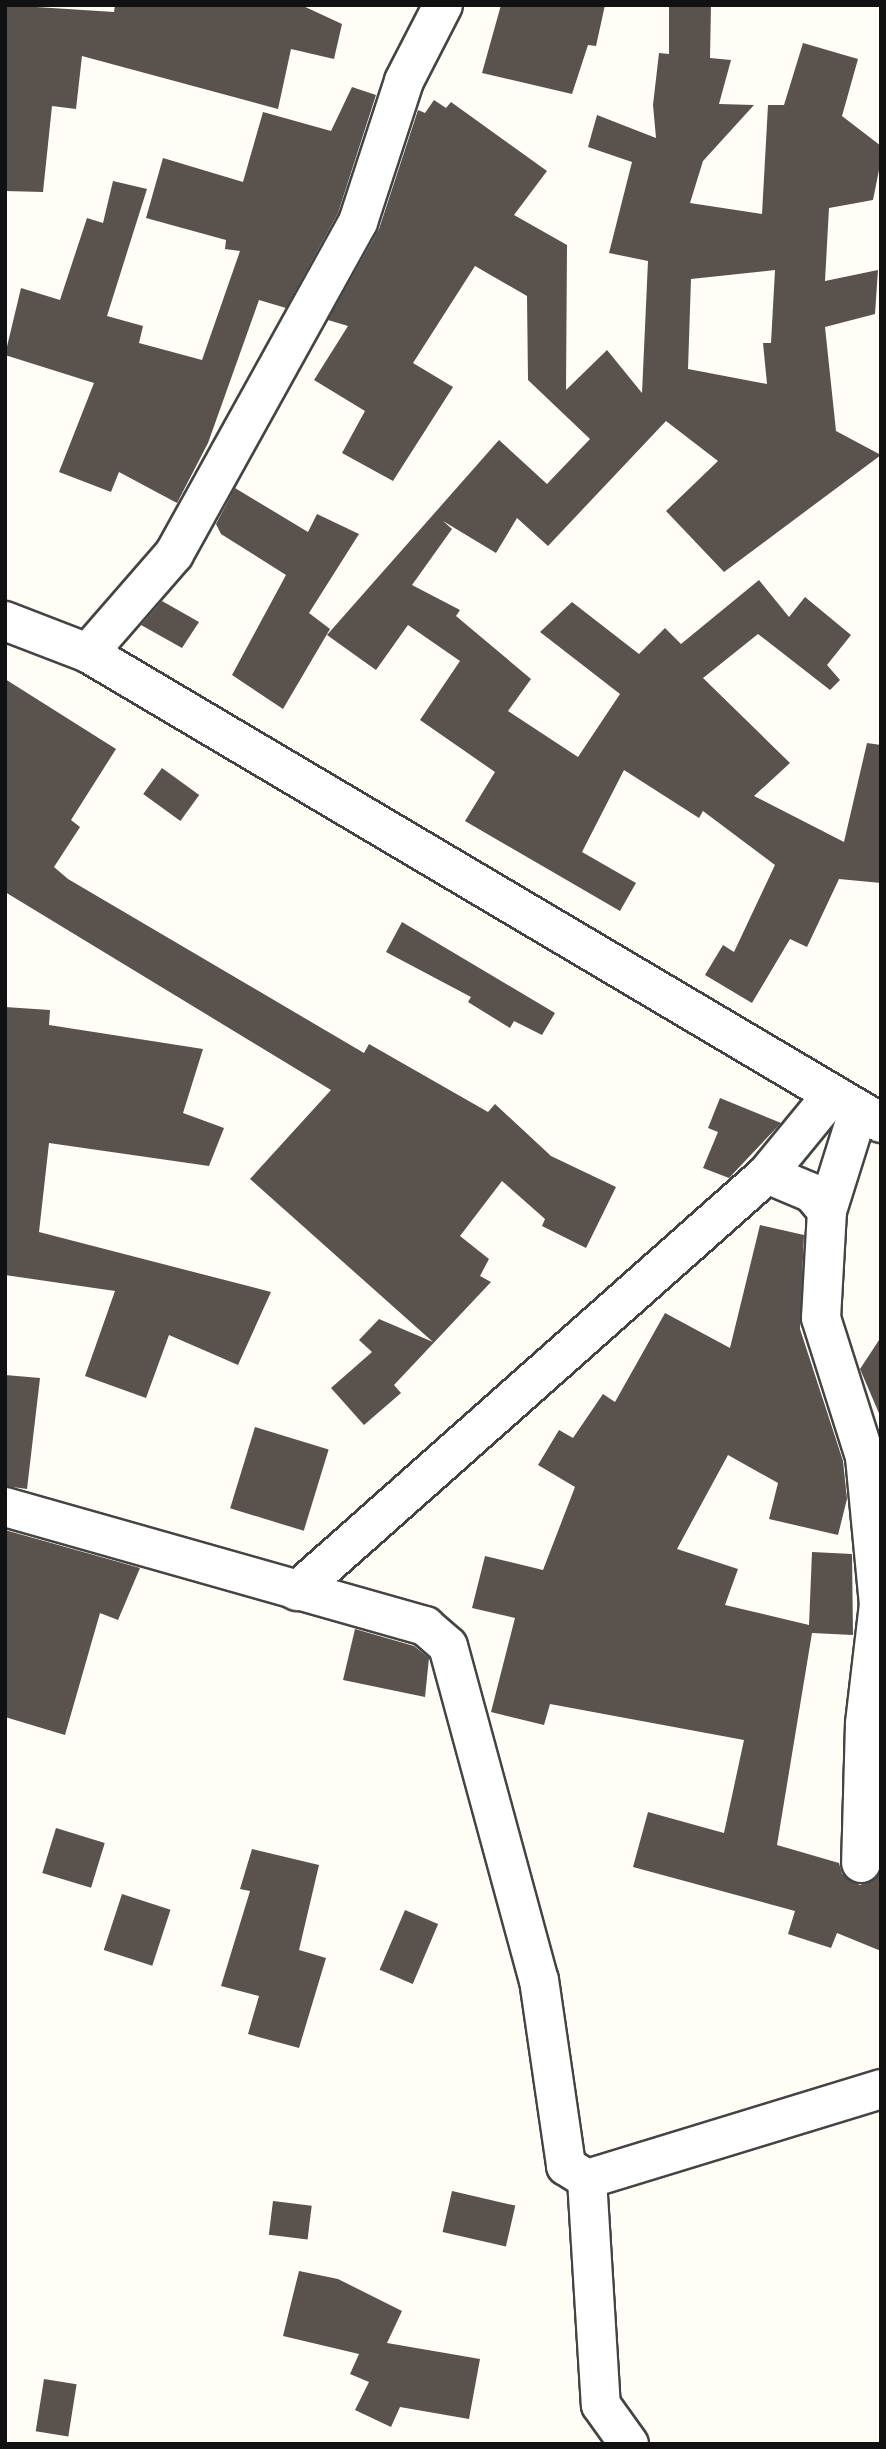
<!DOCTYPE html>
<html>
<head>
<meta charset="utf-8">
<style>
  body { margin:0 }
  #map { position:relative; width:886px; height:2449px; overflow:hidden; background:#fffdf5; font-family:"Noto Serif",serif }
  div>[style] { position:absolute }
  [style*='--x'] { left:calc(var(--x)*1px); top:calc(var(--y)*1px); width:calc(var(--w)*1px); rotate:calc(var(--a)*1deg) }
  .building>* { inset:0; background:#5a524d; transform-origin:0 0 }
  .roads { filter:drop-shadow(2px 0 #444) drop-shadow(-2px 0 #444) drop-shadow(0 2px #444) drop-shadow(0 -2px #444) }
  .minor>* { height:38px; margin:-19px; padding:0 19px; transform-origin:19px; border-radius:19px; background:#fff }
  span { translate:-50% -50%; white-space:nowrap; text-align:center; line-height:1.15; -webkit-text-stroke:7px #fff; paint-order:stroke }
  .frame { position:absolute; inset:0; border:7px solid #111; pointer-events:none }
</style>
</head>
<body>
<div id="map">
  <div class="building">
    <i style="clip-path:polygon(5px 5px,114px 12px,115px 5px,301px 5px,342px 24px,334px 59px,291px 49px,278px 109px,82px 56px,76px 109px,52px 106px,43px 192px,5px 191px)"></i>
    <i style="clip-path:polygon(501px 5px,605px 5px,596px 46px,588px 45px,572px 94px,482px 73px)"></i>
    <i style="clip-path:polygon(evenodd,669px 5px,711px 5px,710px 58px,731px 60px,719px 104px,754px 105px,703px 161px,690px 203px,762px 214px,768px 105px,784px 105px,803px 43px,858px 59px,842px 116px,881px 146px,881px 160px,873px 200px,829px 208px,825px 281px,878px 270px,875px 314px,825px 327px,836px 431px,881px 455px,724px 572px,666px 511px,718px 461px,666px 421px,548px 546px,517px 518px,496px 553px,443px 521px,452px 529px,412px 585px,460px 610px,456px 616px,531px 679px,508px 711px,578px 757px,620px 694px,540px 632px,572px 602px,639px 654px,665px 628px,681px 644px,759px 580px,789px 617px,805px 597px,851px 635px,827px 665px,840px 680px,830px 690px,758px 634px,703px 678px,790px 763px,754px 796px,844px 842px,867px 743px,881px 745px,881px 883px,839px 879px,807px 947px,790px 939px,752px 1003px,705px 975px,723px 945px,734px 952px,775px 865px,703px 811px,699px 818px,624px 770px,582px 852px,636px 883px,620px 911px,465px 821px,495px 772px,420px 720px,460px 661px,408px 625px,376px 670px,327px 635px,499px 440px,547px 484px,590px 439px,528px 380px,527px 296px,475px 266px,413px 363px,453px 387px,393px 481px,342px 453px,365px 411px,314px 380px,348px 326px,328px 320px,379px 229px,418px 110px,425px 113px,434px 100px,446px 108px,451px 102px,547px 171px,514px 215px,567px 245px,566px 390px,607px 350px,642px 393px,648px 261px,609px 253px,632px 162px,588px 147px,597px 115px,656px 138px,653px 105px,659px 53px,669px 54px,669px 5px,775px 270px,771px 343px,763px 343px,767px 384px,688px 369px,691px 279px,775px 270px)"></i>
    <i style="clip-path:polygon(352px 87px,376px 95px,338px 213px,286px 308px,259px 300px,208px 443px,177px 503px,119px 472px,111px 492px,59px 472px,94px 383px,5px 355px,21px 288px,60px 300px,87px 218px,103px 223px,113px 181px,147px 189px,107px 316px,143px 326px,139px 343px,202px 360px,240px 251px,225px 249px,226px 240px,146px 218px,163px 158px,243px 182px,263px 112px,331px 131px)"></i>
    <i style="clip-path:polygon(235px 488px,308px 532px,317px 514px,359px 534px,309px 613px,330px 629px,283px 709px,232px 675px,286px 575px,221px 534px,216px 524px)"></i>
    <i style="clip-path:polygon(162px 601px,199px 622px,182px 648px,141px 625px)"></i>
    <i style="clip-path:polygon(5px 679px,116px 749px,71px 820px,80px 827px,54px 867px,68px 879px,364px 1053px,369px 1044px,488px 1112px,495px 1104px,551px 1156px,616px 1187px,586px 1248px,542px 1226px,545px 1219px,502px 1181px,460px 1236px,489px 1259px,480px 1276px,491px 1282px,394px 1385px,401px 1393px,364px 1425px,331px 1388px,372px 1352px,359px 1340px,379px 1319px,433px 1342px,250px 1179px,331px 1090px,5px 892px)"></i>
    <i style="left:162px;top:768px;width:46px;height:32px;rotate:36deg"></i>
    <i style="clip-path:polygon(402px 922px,555px 1013px,542px 1035px,514px 1021px,510px 1028px,468px 1002px,471px 997px,386px 952px)"></i>
    <i style="clip-path:polygon(5px 1007px,50px 1010px,49px 1025px,203px 1049px,183px 1113px,224px 1128px,209px 1166px,49px 1143px,39px 1232px,271px 1292px,238px 1365px,169px 1335px,146px 1398px,85px 1376px,115px 1291px,5px 1275px)"></i>
    <i style="clip-path:polygon(720px 1098px,781px 1123px,729px 1178px,703px 1168px,718px 1132px,708px 1128px)"></i>
    <i style="clip-path:polygon(760px 1225px,804px 1235px,800px 1329px,843px 1461px,847px 1499px,838px 1535px,769px 1519px,778px 1483px,728px 1455px,677px 1549px,738px 1569px,725px 1605px,809px 1625px,812px 1552px,852px 1554px,853px 1635px,812px 1633px,777px 1845px,839px 1863px,842px 1874px,860px 1885px,881px 1874px,881px 1951px,837px 1933px,831px 1948px,788px 1934px,795px 1911px,633px 1867px,648px 1812px,724px 1833px,744px 1740px,550px 1704px,544px 1725px,491px 1712px,515px 1618px,472px 1608px,485px 1556px,543px 1570px,575px 1487px,538px 1465px,559px 1430px,573px 1438px,603px 1394px,615px 1402px,665px 1313px,730px 1348px)"></i>
    <i style="clip-path:polygon(881px 1337px,881px 1418px,860px 1369px)"></i>
    <i style="clip-path:polygon(5px 1375px,40px 1378px,27px 1489px,5px 1486px)"></i>
    <i style="left:255px;top:1427px;width:77px;height:85px;rotate:17deg"></i>
    <i style="clip-path:polygon(5px 1530px,140px 1568px,118px 1620px,100px 1613px,65px 1735px,5px 1717px)"></i>
    <i style="clip-path:polygon(355px 1629px,414px 1646px,429px 1658px,425px 1697px,343px 1680px)"></i>
    <i style="left:56px;top:1828px;width:51px;height:47px;rotate:17deg"></i>
    <i style="clip-path:polygon(252px 1849px,319px 1865px,299px 1950px,326px 1958px,299px 2048px,248px 2034px,259px 1996px,221px 1986px,250px 1891px,240px 1889px)"></i>
    <i style="left:122px;top:1894px;width:51px;height:59px;rotate:18deg"></i>
    <i style="left:405px;top:1910px;width:36px;height:65px;rotate:23deg"></i>
    <i style="left:452px;top:2191px;width:65px;height:42px;rotate:13deg"></i>
    <i style="left:273px;top:2201px;width:39px;height:34px;rotate:7deg"></i>
    <i style="clip-path:polygon(299px 2271px,338px 2279px,402px 2311px,387px 2343px,480px 2359px,469px 2419px,400px 2407px,391px 2427px,355px 2410px,369px 2382px,350px 2374px,359px 2354px,283px 2336px)"></i>
    <i style="left:44px;top:2379px;width:33px;height:53px;rotate:9deg"></i>
  </div>
  <div class="roads">
    <div class="minor">
      <i style="--x:5;--y:621;--w:89;--a:21.1"></i>
      <i style="--x:88;--y:653;--w:922;--a:30.65"></i>
      <i style="--x:88;--y:653;--w:131;--a:-49"></i>
      <i style="--x:174;--y:554;--w:380;--a:-61"></i>
      <i style="--x:358;--y:222;--w:148;--a:-71.9"></i>
      <i style="--x:404;--y:81;--w:85;--a:-62.8"></i>
      <i style="--x:858;--y:1112;--w:104;--a:107.4"></i>
      <i style="--x:827;--y:1211;--w:107;--a:93.2"></i>
      <i style="--x:821;--y:1318;--w:146;--a:72.4"></i>
      <i style="--x:865;--y:1457;--w:148;--a:84.6"></i>
      <i style="--x:879;--y:1604;--w:121;--a:96.7"></i>
      <i style="--x:865;--y:1724;--w:139;--a:91.6"></i>
      <i style="--x:767;--y:1174;--w:49;--a:22.9"></i>
      <i style="--x:812;--y:1193;--w:23;--a:50"></i>
      <i style="--x:5;--y:1507;--w:437;--a:15.8"></i>
      <i style="--x:425;--y:1626;--w:30;--a:41"></i>
      <i style="--x:448;--y:1646;--w:346;--a:74.8"></i>
      <i style="--x:539;--y:1980;--w:188;--a:81.7"></i>
      <i style="--x:566;--y:2166;--w:25;--a:32"></i>
      <i style="--x:587;--y:2179;--w:307;--a:-17"></i>
      <i style="--x:297;--y:1591;--w:628;--a:-41.58"></i>
      <i style="--x:767;--y:1174;--w:101;--a:-50.6"></i>
      <i style="--x:587;--y:2179;--w:226;--a:86.5"></i>
      <i style="--x:601;--y:2405;--w:48;--a:54.3"></i>
    </div>
  </div>
  <div class="frame"></div>
</div>
</body>
</html>
